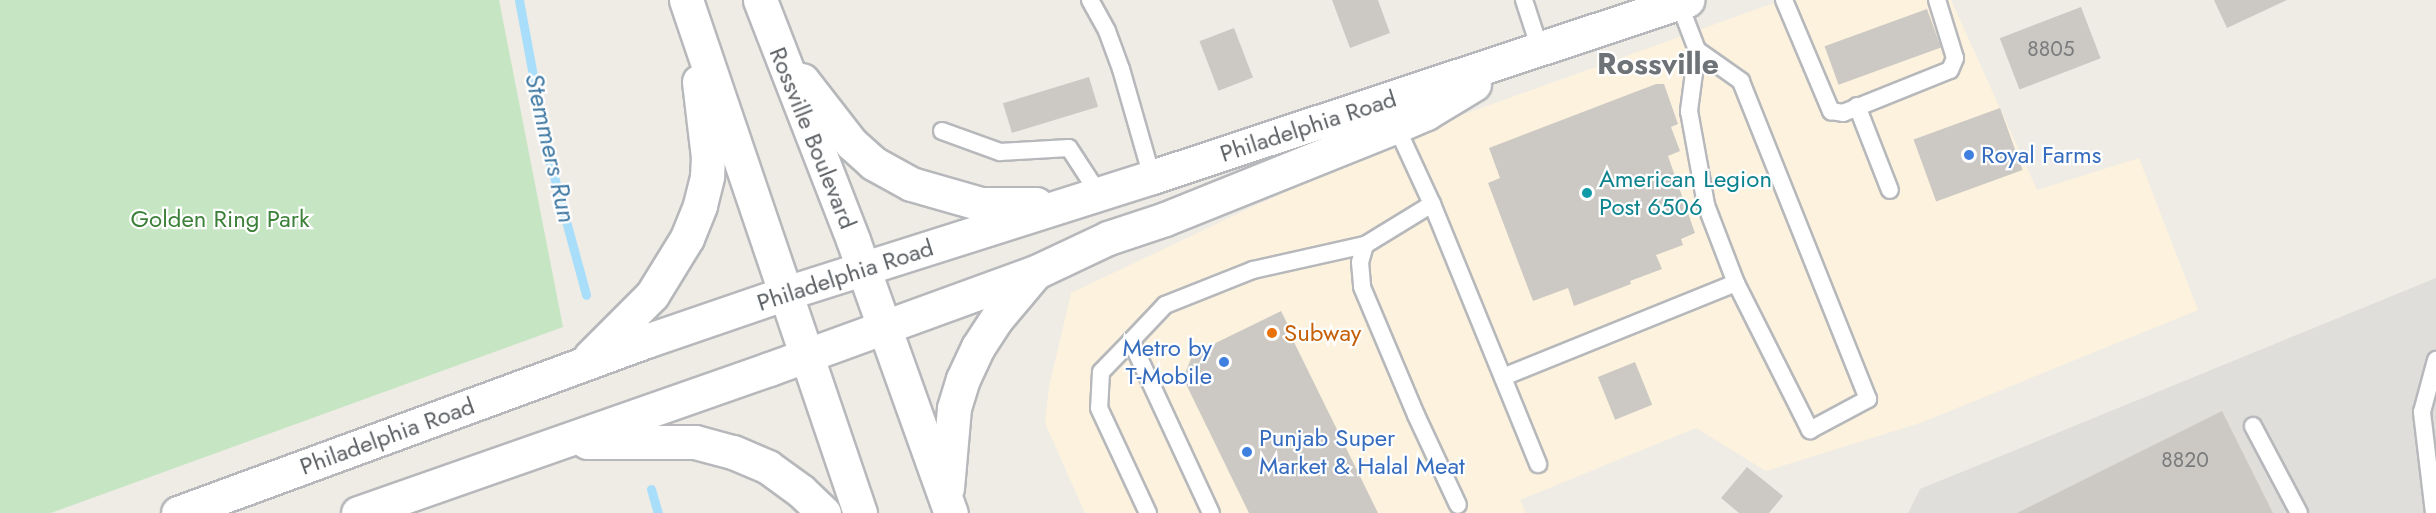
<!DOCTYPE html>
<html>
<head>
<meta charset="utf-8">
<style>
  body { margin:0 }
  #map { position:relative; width:2436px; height:513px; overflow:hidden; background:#efece5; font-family:Jost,sans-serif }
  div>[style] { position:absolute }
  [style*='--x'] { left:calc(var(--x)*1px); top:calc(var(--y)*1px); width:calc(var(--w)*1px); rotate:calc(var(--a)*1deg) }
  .commercial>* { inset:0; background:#fcf2dd }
  .industrial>* { inset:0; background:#e0deda }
  .green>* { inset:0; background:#c6e5c3 }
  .stream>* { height:9px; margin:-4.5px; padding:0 4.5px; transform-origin:4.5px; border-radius:4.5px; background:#a9defb }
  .building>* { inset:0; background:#ccc9c4; transform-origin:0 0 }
  .roads { filter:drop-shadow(2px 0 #b6b8bb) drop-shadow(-2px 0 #b6b8bb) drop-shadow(0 2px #b6b8bb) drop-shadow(0 -2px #b6b8bb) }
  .service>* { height:16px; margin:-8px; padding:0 8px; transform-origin:8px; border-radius:8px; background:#fff }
  .secondary>* { height:33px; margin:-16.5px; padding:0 16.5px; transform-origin:16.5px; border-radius:16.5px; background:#fff }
  .dots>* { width:16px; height:16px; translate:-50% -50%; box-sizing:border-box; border:3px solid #fff; border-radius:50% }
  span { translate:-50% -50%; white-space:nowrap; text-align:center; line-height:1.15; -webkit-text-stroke:4.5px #fff; paint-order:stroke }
  .number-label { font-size:21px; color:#797b7d }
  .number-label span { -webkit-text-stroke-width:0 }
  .street-label { font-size:24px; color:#5d6165 }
  .shop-label { font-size:24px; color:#366cbe }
  .left { translate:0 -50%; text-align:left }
  .right { translate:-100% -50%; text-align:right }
  .culture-label { font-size:24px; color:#0d838f }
  .park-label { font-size:24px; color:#3c8039 }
  .food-label { font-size:24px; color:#c56008 }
  .water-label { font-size:26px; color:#437ba4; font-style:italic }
  .district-label { font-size:30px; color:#6e7377; font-weight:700 }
</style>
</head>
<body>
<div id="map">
  <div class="commercial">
    <i style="clip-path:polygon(1782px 0,1951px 0,2037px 190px,2139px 158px,2198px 310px,1920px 423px,1766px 471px,1696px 428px,1520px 500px,1526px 513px,1085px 513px,1045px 423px,1049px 387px,1071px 293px,1250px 208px,1445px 121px)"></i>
  </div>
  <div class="industrial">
    <i style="clip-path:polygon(2436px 278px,2436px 513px,1908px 513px,1920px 489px)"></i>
  </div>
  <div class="green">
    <i style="clip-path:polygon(0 0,499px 0,563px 327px,51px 513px,0 513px)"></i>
  </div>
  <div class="stream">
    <i style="--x:519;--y:0;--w:154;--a:79.5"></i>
    <i style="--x:547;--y:151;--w:149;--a:74.8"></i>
    <i style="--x:651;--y:489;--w:25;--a:74"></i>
  </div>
  <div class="building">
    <i style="clip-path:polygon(1332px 0,1378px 0,1390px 33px,1350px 48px)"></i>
    <i style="clip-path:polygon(2214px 0,2287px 0,2227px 28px)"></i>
    <i style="left:2081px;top:7px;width:55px;height:87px;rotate:69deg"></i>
    <i style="left:1927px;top:9px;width:41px;height:109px;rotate:70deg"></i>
    <i style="left:1234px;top:28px;width:53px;height:37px;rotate:69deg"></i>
    <i style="left:1089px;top:77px;width:31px;height:90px;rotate:73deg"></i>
    <i style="clip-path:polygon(1656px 84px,1664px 84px,1678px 124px,1671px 127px,1680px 151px,1668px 156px,1695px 233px,1681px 239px,1683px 245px,1656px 255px,1662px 269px,1630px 281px,1631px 284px,1574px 306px,1568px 288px,1533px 301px,1488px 183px,1500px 178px,1489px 148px)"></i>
    <i style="left:2000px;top:108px;width:66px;height:92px;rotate:70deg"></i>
    <i style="clip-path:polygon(1281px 311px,1294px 337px,1292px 338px,1378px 513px,1249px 513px,1183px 378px,1193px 354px)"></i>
    <i style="left:1635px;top:362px;width:46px;height:40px;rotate:68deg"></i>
    <i style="clip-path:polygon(2222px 411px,2273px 513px,2017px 513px)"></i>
    <i style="clip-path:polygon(1747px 467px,1783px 496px,1769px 513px,1739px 513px,1721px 498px)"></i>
  </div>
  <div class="roads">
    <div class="service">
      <i style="--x:1090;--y:0;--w:35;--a:61"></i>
      <i style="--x:1107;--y:31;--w:40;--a:69.8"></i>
      <i style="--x:1121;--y:69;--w:112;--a:74"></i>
      <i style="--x:1524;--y:0;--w:52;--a:71.9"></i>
      <i style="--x:1784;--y:0;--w:121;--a:67.1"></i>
      <i style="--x:1831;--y:111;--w:12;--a:9"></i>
      <i style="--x:1843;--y:113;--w:115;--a:-21.9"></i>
      <i style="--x:1950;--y:70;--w:13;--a:-67"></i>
      <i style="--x:1955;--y:58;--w:61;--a:-107.2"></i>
      <i style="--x:1679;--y:3;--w:50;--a:69"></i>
      <i style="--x:1697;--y:50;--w:62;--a:97.5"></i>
      <i style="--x:1689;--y:111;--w:96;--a:79.7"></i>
      <i style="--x:1706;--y:205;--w:84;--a:69"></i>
      <i style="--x:1736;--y:283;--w:165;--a:63.3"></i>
      <i style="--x:1810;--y:430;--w:66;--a:-28.1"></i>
      <i style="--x:1868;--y:399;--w:342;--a:-111.8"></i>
      <i style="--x:1741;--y:81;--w:54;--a:-144.8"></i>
      <i style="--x:1857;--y:106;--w:90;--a:68.6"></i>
      <i style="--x:1396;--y:126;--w:86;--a:65.2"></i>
      <i style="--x:1432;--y:204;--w:281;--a:67.8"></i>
      <i style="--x:942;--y:131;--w:62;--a:19.9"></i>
      <i style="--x:1000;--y:152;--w:69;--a:-3.3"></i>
      <i style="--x:1069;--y:148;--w:55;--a:56.9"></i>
      <i style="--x:1432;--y:204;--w:79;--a:148.5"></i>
      <i style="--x:1365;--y:245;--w:18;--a:106"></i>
      <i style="--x:1360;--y:262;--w:25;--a:85"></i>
      <i style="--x:1362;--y:287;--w:139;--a:67.1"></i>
      <i style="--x:1416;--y:415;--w:99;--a:65"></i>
      <i style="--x:1131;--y:341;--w:43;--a:134.1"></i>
      <i style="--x:1101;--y:372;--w:36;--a:93"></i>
      <i style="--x:1099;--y:408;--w:116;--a:65"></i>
      <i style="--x:1503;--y:377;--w:251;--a:-22"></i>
      <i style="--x:2253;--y:426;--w:98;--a:62.1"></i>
      <i style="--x:1211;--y:513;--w:190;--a:-114.9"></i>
      <i style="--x:1131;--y:341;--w:50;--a:-46.6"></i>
      <i style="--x:1165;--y:305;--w:95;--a:-21.7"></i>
      <i style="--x:1253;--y:270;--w:115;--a:-12.6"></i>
      <i style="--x:2434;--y:513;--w:102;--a:-96.8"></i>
      <i style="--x:2422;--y:412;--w:54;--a:-74.9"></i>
    </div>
    <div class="secondary">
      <i style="--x:686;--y:0;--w:542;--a:71.26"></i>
      <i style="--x:760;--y:0;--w:257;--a:68.8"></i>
      <i style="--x:853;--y:240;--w:290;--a:70.3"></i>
      <i style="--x:802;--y:80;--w:80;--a:52.1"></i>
      <i style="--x:851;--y:143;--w:30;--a:42"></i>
      <i style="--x:873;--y:163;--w:43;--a:28.9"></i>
      <i style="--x:911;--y:184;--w:73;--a:15.9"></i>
      <i style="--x:981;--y:204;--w:55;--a:0"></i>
      <i style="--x:590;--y:357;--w:88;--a:-45"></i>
      <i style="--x:652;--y:295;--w:67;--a:-58.4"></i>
      <i style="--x:687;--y:238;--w:35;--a:-68"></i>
      <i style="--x:700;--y:205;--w:30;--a:-76"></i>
      <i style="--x:707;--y:176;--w:19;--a:-87"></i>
      <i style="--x:708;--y:157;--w:76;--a:-96.8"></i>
      <i style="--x:587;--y:442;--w:108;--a:0"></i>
      <i style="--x:695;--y:442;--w:39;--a:15"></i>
      <i style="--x:733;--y:452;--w:38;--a:23"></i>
      <i style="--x:768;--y:467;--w:41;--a:36"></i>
      <i style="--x:801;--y:491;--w:32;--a:44"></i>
      <i style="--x:947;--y:488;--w:80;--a:-85"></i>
      <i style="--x:954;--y:408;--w:30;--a:-73"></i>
      <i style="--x:963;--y:379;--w:35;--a:-65"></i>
      <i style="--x:978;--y:347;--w:35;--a:-57"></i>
      <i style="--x:997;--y:318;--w:59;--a:-49.8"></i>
      <i style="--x:178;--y:513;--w:502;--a:-20.17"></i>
      <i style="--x:649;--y:340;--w:145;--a:-18.9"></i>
      <i style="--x:786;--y:293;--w:384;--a:-17.6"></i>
      <i style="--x:1152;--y:177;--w:564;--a:-18.31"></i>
      <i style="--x:358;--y:513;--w:435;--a:-19.3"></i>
      <i style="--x:769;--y:369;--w:284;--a:-20"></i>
      <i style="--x:1036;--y:272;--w:80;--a:-25.3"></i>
      <i style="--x:1108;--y:238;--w:60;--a:-18.4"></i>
      <i style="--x:1165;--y:219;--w:249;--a:-21.9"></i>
      <i style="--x:1396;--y:126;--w:33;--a:-23"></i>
      <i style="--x:1426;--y:113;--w:56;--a:-31.1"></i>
    </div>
  </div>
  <div class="dots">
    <i style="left:1969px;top:155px;background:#3f7fe0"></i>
    <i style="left:1587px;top:193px;background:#0f9aa8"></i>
    <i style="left:1272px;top:333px;background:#e8710a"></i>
    <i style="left:1224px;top:362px;background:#3f7fe0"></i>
    <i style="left:1247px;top:452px;background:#3f7fe0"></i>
  </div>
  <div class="number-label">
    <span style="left:2051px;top:49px">8805</span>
    <span style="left:2185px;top:460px">8820</span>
  </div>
  <div class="street-label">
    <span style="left:1308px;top:126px;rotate:-18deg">Philadelphia Road</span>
    <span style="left:813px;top:138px;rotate:68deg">Rossville Boulevard</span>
    <span style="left:845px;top:275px;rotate:-18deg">Philadelphia Road</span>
    <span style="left:387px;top:436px;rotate:-20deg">Philadelphia Road</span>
  </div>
  <div class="shop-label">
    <span class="left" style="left:1981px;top:155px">Royal Farms</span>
    <span class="right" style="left:1212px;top:362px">Metro by<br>T-Mobile</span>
    <span class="left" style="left:1259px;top:452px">Punjab Super<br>Market &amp; Halal Meat</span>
  </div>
  <div class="culture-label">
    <span class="left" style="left:1599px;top:193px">American Legion<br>Post 6506</span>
  </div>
  <div class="park-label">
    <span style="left:220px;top:219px">Golden Ring Park</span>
  </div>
  <div class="food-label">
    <span class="left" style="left:1284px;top:333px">Subway</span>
  </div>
  <div class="water-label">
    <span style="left:550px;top:148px;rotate:77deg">Stemmers Run</span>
  </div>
  <div class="district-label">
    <span style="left:1658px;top:64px">Rossville</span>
  </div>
</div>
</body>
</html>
